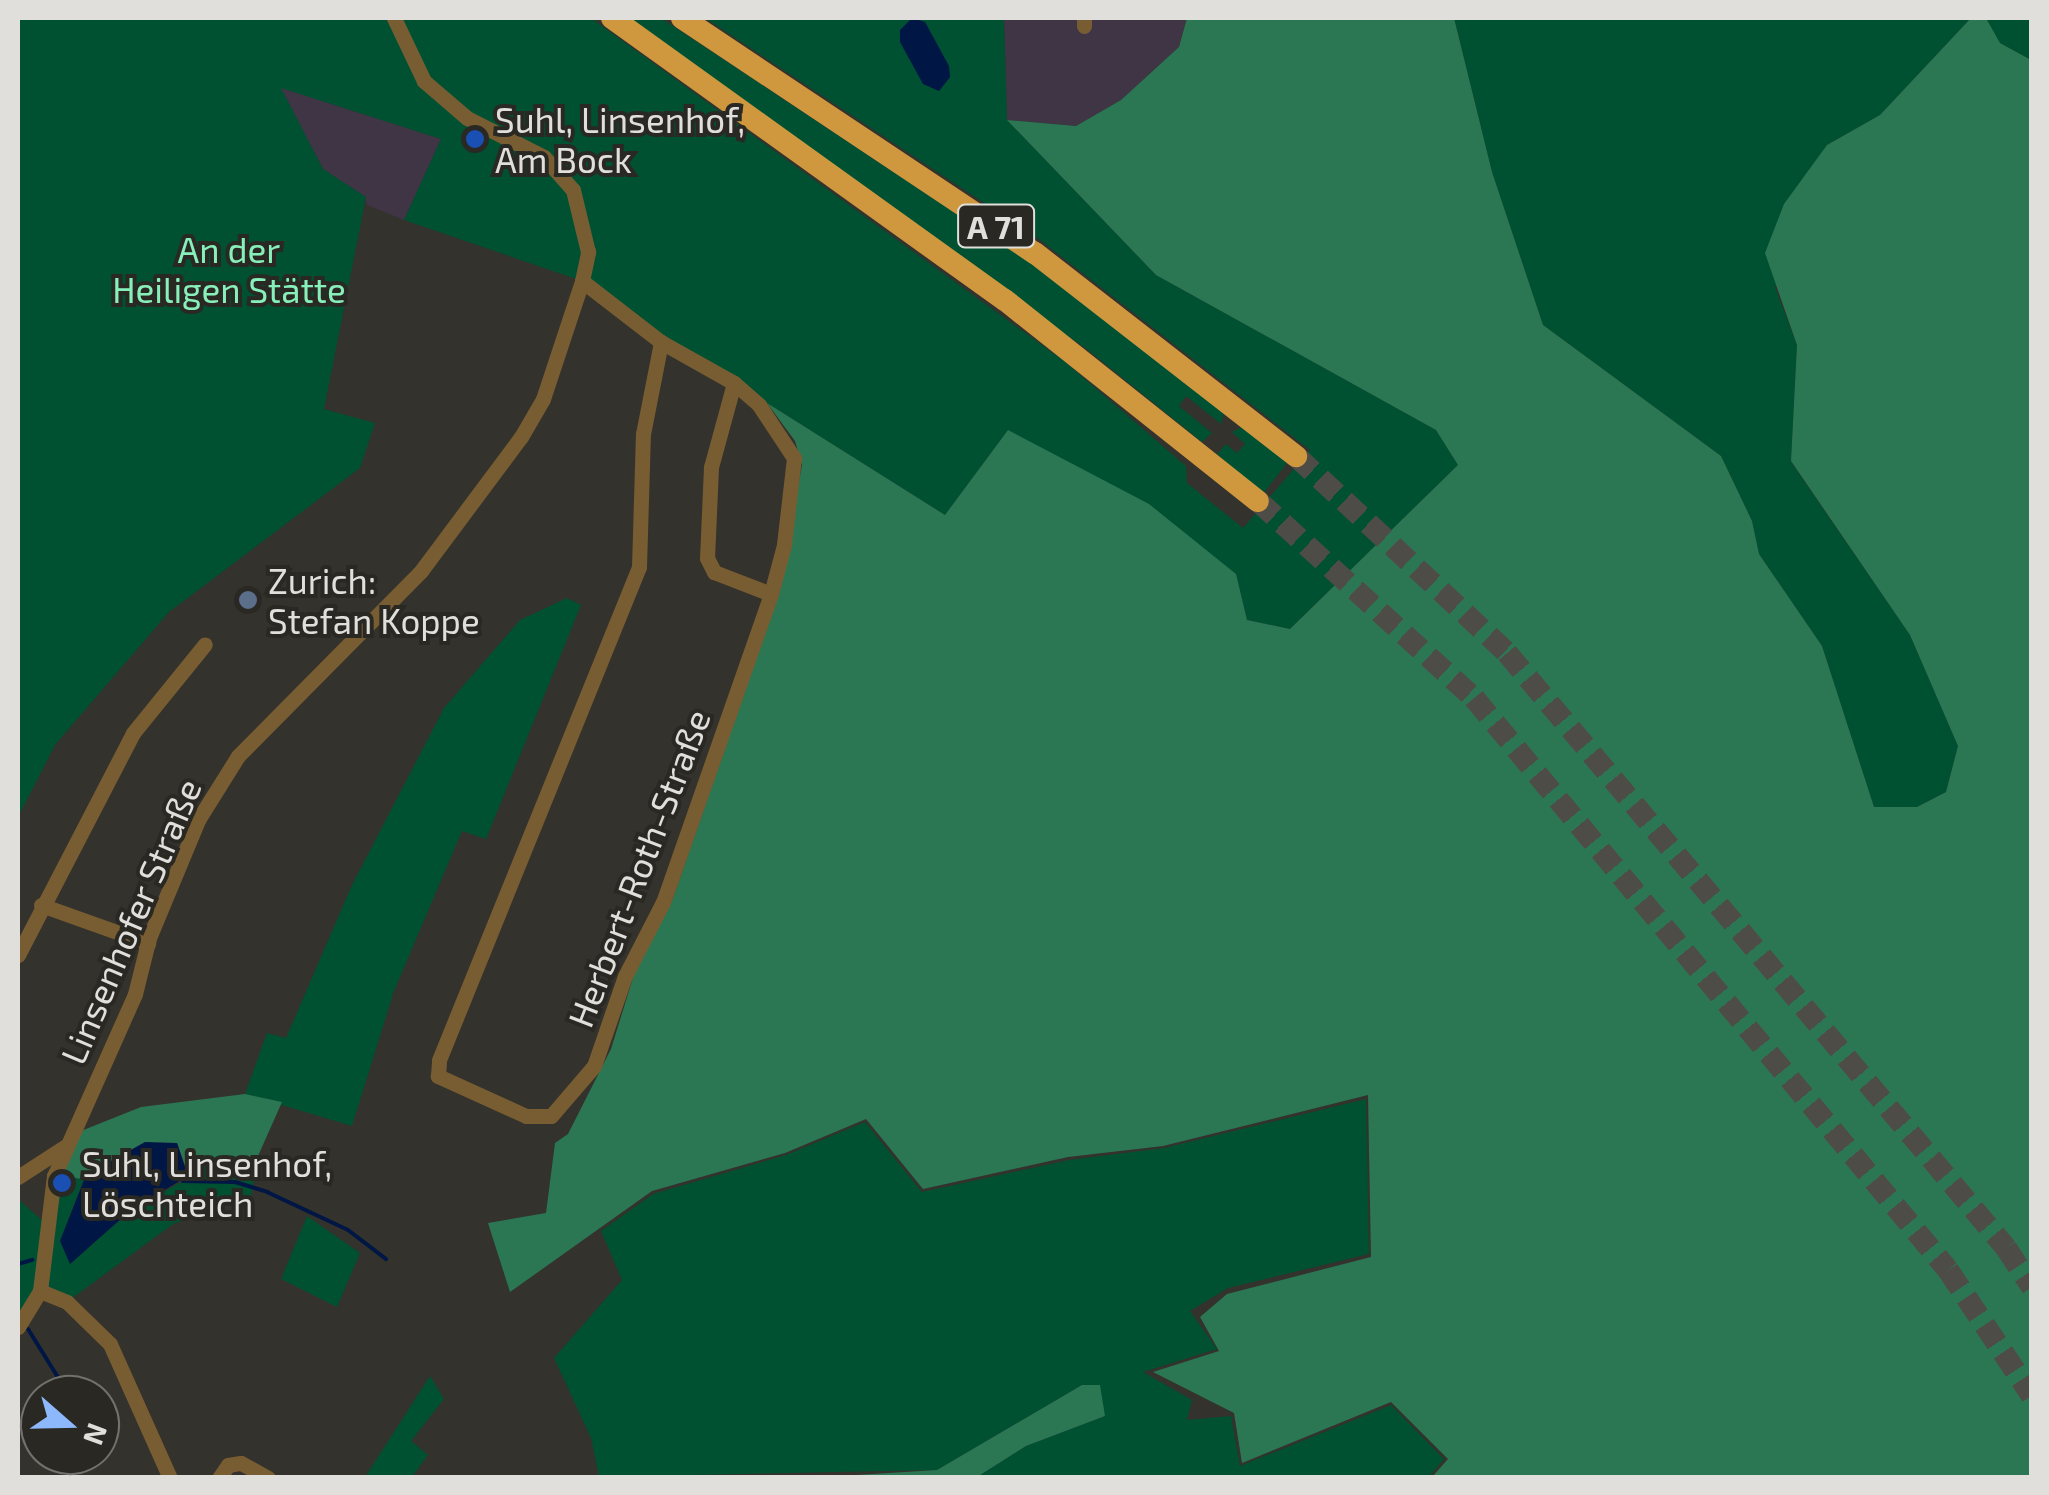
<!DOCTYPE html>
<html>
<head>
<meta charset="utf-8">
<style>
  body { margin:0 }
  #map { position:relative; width:2049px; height:1495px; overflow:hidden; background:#34322c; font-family:"Exo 2",sans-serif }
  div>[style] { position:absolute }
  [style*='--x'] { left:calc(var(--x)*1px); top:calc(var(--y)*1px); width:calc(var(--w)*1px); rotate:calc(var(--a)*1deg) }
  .industrial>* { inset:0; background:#3f3545 }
  .green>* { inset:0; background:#005032 }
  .forest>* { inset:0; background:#2b7754 }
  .water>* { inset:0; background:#001645 }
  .stream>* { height:4px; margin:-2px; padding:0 2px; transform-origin:2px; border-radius:2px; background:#001645 }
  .highway-tunnel>* { height:22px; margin-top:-11px; transform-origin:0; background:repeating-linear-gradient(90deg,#4e4c46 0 22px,transparent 0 33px) }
  .minor>* { height:15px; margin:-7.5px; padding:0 7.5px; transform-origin:7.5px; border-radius:7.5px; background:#795d32 }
  .highway>* { height:22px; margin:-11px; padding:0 11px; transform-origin:11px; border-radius:11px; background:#cf983f }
  .dots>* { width:28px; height:28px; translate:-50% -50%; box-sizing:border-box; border:5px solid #2a2823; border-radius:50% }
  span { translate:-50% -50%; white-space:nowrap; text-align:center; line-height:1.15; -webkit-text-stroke:8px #2a2823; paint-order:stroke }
  .shield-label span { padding:2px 8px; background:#2a2823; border:2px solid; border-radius:8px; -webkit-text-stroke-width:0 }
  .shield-label { font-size:32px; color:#e0dfdc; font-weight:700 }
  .poi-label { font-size:35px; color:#e0dfdc }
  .left { translate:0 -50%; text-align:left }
  .park-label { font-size:35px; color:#87f0ba }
  .street-label { font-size:35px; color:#e0dfdc }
  .frame { position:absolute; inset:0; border:20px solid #e0dfdc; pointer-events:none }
  .north { position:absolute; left:20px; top:1375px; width:100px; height:100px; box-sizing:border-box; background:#2a2823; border:2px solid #73716d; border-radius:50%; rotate:110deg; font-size:28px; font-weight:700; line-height:40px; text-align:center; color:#e0dfdc }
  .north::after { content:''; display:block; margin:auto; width:35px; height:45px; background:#8db9fc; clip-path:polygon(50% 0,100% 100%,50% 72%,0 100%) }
</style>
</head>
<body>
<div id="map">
  <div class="industrial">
    <i style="clip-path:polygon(1004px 18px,1187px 18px,1179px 47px,1121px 100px,1076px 126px,1007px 120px)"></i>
    <i style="clip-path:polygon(280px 87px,441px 139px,404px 220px,367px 205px,365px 197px,323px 169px)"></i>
  </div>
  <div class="green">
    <i style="clip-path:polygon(18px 18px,591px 18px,1064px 361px,1186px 466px,1187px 483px,1243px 528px,1310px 450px,1040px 240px,705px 18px,1004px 18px,1007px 120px,1156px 275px,1436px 430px,1458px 465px,1290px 629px,1247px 620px,1236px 575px,1008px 430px,945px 515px,767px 403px,759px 405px,582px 281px,404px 220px,441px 139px,281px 88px,323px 169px,366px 197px,324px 409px,375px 423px,360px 468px,169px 612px,55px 745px,18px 817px)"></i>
    <i style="clip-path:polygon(625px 18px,661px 18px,1029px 262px,1224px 411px,1221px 424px,1186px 396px,1179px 406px,1212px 433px,1202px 442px,1089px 351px)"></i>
    <i style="clip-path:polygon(1454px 18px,1971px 18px,1880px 115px,1827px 145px,1775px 287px,1797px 345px,1791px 462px,1910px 635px,1958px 746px,1946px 792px,1917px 807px,1874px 807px,1822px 646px,1759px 554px,1752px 521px,1721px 456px,1543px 325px,1492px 172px)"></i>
    <i style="clip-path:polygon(1983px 18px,2031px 18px,2031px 60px,2000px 43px)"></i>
    <i style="clip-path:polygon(1242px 427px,1287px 463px,1263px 494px,1217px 454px,1226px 444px,1237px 453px,1245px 444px,1232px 432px)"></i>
    <i style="clip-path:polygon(567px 598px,581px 605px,486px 839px,462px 831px,394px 991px,352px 1126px,245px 1094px,267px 1033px,286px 1038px,352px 885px,444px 708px,520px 620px)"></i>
    <i style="clip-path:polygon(1366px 1099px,1369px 1254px,1228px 1288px,1190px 1311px,1217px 1349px,1143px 1372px,1192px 1400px,1187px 1420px,1231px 1416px,1240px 1466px,1391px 1405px,1444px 1459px,1428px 1478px,977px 1477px,1026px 1446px,1105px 1416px,1082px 1385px,937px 1470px,599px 1477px,591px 1438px,554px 1358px,622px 1280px,601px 1231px,653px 1194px,786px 1155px,865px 1122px,922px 1192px,1069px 1160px,1164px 1148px)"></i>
    <i style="clip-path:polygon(258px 1156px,251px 1196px,173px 1224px,67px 1302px,39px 1291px,18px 1327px,18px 1199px,45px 1223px,54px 1176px,84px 1179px,60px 1241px,71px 1263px,131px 1210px,183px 1181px,185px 1166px)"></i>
    <i style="clip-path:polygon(307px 1216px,360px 1253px,337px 1307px,281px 1279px)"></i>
    <i style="clip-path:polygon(430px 1376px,444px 1399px,411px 1441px,428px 1455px,412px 1477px,365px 1477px)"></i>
  </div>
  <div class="forest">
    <i style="clip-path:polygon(1187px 18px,1454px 18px,1492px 172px,1543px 325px,1721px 456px,1752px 521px,1759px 554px,1822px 646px,1874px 807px,1917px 807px,1946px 792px,1958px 746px,1910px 635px,1791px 461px,1797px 345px,1765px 253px,1784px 204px,1827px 145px,1880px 115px,1971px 18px,1987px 20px,2000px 43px,2031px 60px,2031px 1477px,1432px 1477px,1448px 1459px,1391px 1402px,1242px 1463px,1234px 1413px,1153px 1372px,1219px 1351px,1200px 1317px,1227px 1294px,1371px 1257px,1368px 1095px,1163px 1146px,1068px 1157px,923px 1189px,866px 1119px,785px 1153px,652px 1191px,510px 1292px,488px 1223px,546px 1213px,555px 1143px,568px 1134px,611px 1049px,636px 968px,672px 901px,779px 593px,802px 465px,795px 441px,767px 403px,945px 515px,1008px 430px,1149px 504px,1236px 574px,1247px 620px,1290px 629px,1458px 465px,1436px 430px,1156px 275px,1007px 120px,1076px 126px,1121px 100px,1179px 47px)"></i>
    <i style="clip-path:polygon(245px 1094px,282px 1102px,258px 1156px,185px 1166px,177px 1143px,84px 1179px,54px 1176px,71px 1135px,141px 1107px)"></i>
    <i style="clip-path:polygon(1082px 1385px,1100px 1385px,1105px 1416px,1026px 1446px,977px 1477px,824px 1477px,937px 1470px)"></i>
  </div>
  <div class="water">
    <i style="clip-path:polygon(912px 18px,925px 22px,949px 66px,950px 77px,939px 91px,923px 84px,900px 42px,900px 30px)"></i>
    <i style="clip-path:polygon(145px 1142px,177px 1143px,188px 1176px,131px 1210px,70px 1264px,60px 1241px,86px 1175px)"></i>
  </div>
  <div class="stream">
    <i style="--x:183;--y:1181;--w:52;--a:1.1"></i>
    <i style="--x:235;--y:1182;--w:34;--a:17"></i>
    <i style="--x:267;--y:1192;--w:89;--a:25.1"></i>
    <i style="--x:348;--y:1230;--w:48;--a:37.3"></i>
    <i style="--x:18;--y:1264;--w:15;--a:-16"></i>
    <i style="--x:28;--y:1329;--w:78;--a:58.2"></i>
  </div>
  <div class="highway-tunnel">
    <i style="--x:1296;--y:456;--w:289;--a:43"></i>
    <i style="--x:1507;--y:653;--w:777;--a:50.01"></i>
    <i style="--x:2006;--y:1248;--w:47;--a:56.3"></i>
    <i style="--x:1258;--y:501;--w:292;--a:42.4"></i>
    <i style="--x:1474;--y:698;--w:743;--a:50.35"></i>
    <i style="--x:1948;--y:1270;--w:151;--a:56.3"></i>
  </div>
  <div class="minor">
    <i style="--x:1084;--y:18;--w:8;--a:90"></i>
    <i style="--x:582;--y:281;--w:100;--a:37.7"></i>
    <i style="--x:661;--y:342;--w:84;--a:29.3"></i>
    <i style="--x:734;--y:383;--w:33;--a:41"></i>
    <i style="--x:759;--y:405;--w:64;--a:56.6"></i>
    <i style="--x:794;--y:458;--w:88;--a:96.6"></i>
    <i style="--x:784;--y:545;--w:51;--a:104.9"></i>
    <i style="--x:771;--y:594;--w:326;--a:109.3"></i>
    <i style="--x:663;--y:902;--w:83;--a:117.2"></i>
    <i style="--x:625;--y:976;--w:95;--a:109"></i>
    <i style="--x:594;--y:1066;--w:66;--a:130.7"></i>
    <i style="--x:551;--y:1116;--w:25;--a:180"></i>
    <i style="--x:526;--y:1116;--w:97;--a:-155.6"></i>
    <i style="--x:438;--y:1076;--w:16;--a:-86"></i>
    <i style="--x:439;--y:1060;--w:532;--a:-67.92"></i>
    <i style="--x:639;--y:567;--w:133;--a:-88.3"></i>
    <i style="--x:643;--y:434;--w:94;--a:-78.9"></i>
    <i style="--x:734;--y:383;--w:87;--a:105.3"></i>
    <i style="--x:711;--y:467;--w:91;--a:92.5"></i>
    <i style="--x:707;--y:558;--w:16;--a:63"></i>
    <i style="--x:714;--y:572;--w:61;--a:21.1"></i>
    <i style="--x:41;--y:905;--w:114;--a:19.6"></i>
    <i style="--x:18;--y:955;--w:250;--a:-62.6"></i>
    <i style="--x:133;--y:733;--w:114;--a:-51"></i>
    <i style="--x:18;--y:1177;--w:57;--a:-32.9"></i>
    <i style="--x:40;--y:1291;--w:29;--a:22"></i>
    <i style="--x:67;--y:1302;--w:60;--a:44.3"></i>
    <i style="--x:110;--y:1344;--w:147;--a:65.9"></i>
    <i style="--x:18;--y:1327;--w:42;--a:-58.6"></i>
    <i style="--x:40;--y:1291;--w:116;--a:-83.1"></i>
    <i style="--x:54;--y:1176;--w:199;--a:-66"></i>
    <i style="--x:135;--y:994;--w:58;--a:-76"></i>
    <i style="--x:149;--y:938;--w:128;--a:-67.4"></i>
    <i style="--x:198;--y:820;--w:75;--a:-58"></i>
    <i style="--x:238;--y:756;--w:260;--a:-45.3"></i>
    <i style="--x:421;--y:571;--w:167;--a:-53.3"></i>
    <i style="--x:521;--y:437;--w:44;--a:-59.9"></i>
    <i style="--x:543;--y:399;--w:124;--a:-71.7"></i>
    <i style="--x:582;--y:281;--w:30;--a:-78"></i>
    <i style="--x:588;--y:252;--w:64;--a:-103.6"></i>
    <i style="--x:573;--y:190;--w:44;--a:-131.3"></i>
    <i style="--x:544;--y:157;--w:86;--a:-153.1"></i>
    <i style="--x:467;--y:118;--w:57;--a:-139.3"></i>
    <i style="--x:424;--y:81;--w:70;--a:-115.5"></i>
    <i style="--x:219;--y:1478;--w:16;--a:-55"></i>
    <i style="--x:228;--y:1465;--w:13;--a:-9"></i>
    <i style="--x:241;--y:1463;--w:31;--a:29"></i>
  </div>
  <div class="highway">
    <i style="--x:612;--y:18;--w:484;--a:35.7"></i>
    <i style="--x:1005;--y:300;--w:323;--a:38.5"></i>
    <i style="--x:682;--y:18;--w:424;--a:33.7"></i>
    <i style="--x:1035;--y:253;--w:331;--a:37.9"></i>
  </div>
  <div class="dots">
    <i style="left:475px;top:139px;background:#1a4fb4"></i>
    <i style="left:248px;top:600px;background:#5c6f8a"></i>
    <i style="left:62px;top:1183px;background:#1a4fb4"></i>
  </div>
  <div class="shield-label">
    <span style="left:996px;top:226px">A 71</span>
  </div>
  <div class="poi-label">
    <span class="left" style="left:495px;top:139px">Suhl, Linsenhof,<br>Am Bock</span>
    <span class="left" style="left:268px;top:600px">Zurich:<br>Stefan Koppe</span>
    <span class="left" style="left:82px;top:1183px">Suhl, Linsenhof,<br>Löschteich</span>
  </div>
  <div class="park-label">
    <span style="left:229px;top:269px">An der<br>Heiligen Stätte</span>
  </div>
  <div class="street-label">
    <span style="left:638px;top:868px;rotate:-69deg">Herbert-Roth-Straße</span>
    <span style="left:130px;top:921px;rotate:-67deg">Linsenhofer Straße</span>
  </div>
  <div class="frame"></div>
  <div class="north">N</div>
</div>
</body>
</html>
